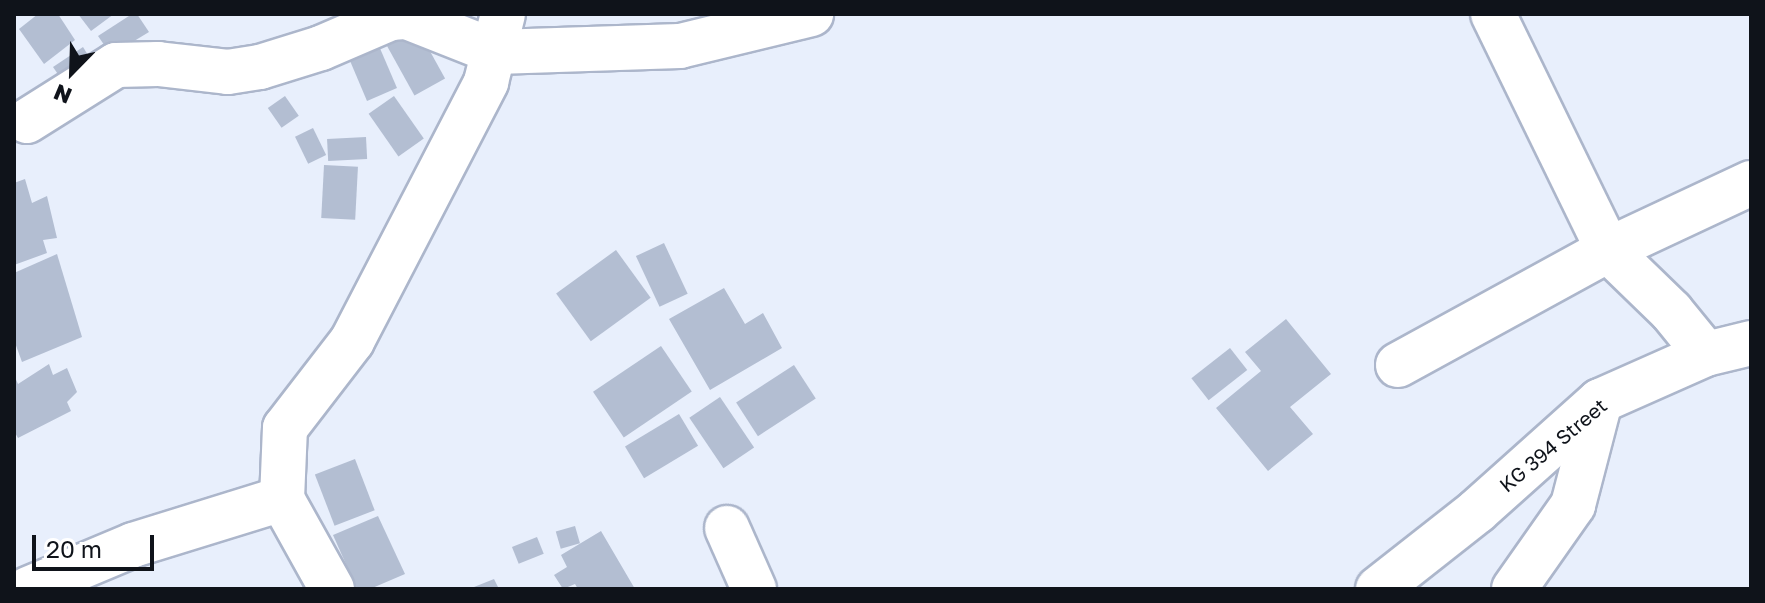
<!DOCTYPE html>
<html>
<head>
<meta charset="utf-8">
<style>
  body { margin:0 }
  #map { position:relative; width:1765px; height:603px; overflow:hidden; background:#e8effc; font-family:"Golos Text",sans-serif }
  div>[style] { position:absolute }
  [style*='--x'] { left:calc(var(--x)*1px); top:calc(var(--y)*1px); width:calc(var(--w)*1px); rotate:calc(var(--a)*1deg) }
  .building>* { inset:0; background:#b3bed2; transform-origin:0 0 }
  .roads { filter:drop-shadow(2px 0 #acb6cb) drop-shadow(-2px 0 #acb6cb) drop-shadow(0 2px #acb6cb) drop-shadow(0 -2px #acb6cb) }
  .minor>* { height:44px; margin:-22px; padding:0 22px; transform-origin:22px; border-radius:22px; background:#fff }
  span { translate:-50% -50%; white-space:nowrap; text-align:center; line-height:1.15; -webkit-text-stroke:6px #fff; paint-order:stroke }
  .street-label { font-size:20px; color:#0f131a }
  .frame { position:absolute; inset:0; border:16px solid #0f131a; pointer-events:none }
  .north { position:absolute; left:32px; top:32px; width:80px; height:80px; -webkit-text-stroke:6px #fff; paint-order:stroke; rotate:203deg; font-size:22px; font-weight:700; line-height:32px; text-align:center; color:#0f131a }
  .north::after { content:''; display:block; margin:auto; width:28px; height:36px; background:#0f131a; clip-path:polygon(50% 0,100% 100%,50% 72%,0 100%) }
  .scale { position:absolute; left:32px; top:535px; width:122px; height:36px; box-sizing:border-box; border:4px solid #0f131a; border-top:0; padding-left:10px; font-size:24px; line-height:28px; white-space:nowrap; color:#0f131a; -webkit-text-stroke:6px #fff; paint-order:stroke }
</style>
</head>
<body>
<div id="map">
  <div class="building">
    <i style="clip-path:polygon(38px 14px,58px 14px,75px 40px,44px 64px,19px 29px)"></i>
    <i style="clip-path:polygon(78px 14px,114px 14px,91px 31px)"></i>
    <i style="clip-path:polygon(132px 14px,137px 14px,149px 32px,111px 55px,98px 36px)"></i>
    <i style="left:416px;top:26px;width:60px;height:35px;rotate:61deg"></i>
    <i style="clip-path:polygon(379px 46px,397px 88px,367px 101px,345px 49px)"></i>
    <i style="clip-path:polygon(83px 47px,91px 60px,66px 86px,53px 67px)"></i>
    <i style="left:285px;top:96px;width:24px;height:21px;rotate:55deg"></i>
    <i style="left:394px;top:96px;width:52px;height:31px;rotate:55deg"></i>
    <i style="left:313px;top:128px;width:30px;height:20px;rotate:64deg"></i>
    <i style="left:366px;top:137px;width:22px;height:39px;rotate:87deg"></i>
    <i style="left:324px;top:165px;width:34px;height:53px;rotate:3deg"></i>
    <i style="clip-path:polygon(25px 179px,32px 203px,47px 196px,57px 238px,43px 240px,47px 253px,14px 265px,14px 183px)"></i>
    <i style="left:664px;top:243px;width:56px;height:31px;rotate:65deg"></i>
    <i style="left:616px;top:250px;width:59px;height:74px;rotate:54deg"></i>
    <i style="clip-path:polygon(57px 254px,82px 337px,22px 362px,14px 340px,14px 273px)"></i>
    <i style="clip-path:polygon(724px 288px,745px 324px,763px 313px,782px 348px,710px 390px,669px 319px)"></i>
    <i style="clip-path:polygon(1286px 319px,1331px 374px,1290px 407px,1313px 434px,1268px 471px,1216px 408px,1261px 371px,1245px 352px)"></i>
    <i style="left:661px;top:346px;width:55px;height:82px;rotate:56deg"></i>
    <i style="left:1230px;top:348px;width:28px;height:49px;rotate:52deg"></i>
    <i style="clip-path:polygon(49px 364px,53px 375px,67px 368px,77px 392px,67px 402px,71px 411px,18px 438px,14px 431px,14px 375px,18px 384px)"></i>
    <i style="left:794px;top:365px;width:40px;height:69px;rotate:57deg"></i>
    <i style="left:720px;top:397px;width:61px;height:37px;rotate:56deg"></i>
    <i style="left:679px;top:414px;width:37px;height:63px;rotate:59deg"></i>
    <i style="left:355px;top:459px;width:55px;height:43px;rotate:69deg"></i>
    <i style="clip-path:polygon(378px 516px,405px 574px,370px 589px,357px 589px,333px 535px)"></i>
    <i style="left:575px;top:526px;width:18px;height:20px;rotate:74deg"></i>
    <i style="clip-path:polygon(601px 531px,635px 589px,578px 589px,575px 584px,563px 589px,554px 575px,567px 567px,561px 555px)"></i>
    <i style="left:537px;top:537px;width:18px;height:27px;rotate:68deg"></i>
    <i style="clip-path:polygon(494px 579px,499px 589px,469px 589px)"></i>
  </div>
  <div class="roads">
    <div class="minor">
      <i style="--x:1493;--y:14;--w:263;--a:64"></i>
      <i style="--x:1608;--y:250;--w:88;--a:44.1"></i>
      <i style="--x:1671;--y:311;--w:55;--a:50.9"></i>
      <i style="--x:27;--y:121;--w:105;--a:-32.2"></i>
      <i style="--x:116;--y:65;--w:42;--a:-1.4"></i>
      <i style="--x:158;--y:64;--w:70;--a:6.5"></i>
      <i style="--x:228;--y:72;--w:32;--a:-9"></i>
      <i style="--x:260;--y:67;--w:64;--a:-17.3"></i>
      <i style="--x:321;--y:48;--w:76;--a:-23.2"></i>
      <i style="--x:391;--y:18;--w:16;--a:-4"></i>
      <i style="--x:407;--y:17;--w:96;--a:21.5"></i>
      <i style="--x:496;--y:52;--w:184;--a:-1.9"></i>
      <i style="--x:680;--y:46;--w:135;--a:-13.7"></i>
      <i style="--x:1398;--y:365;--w:239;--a:-28.7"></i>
      <i style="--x:1608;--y:250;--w:158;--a:-25.1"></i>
      <i style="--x:727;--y:528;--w:67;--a:66.1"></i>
      <i style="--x:28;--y:589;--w:114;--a:-22.7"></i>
      <i style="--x:133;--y:545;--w:156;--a:-17.2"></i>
      <i style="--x:332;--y:589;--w:103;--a:-119.1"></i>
      <i style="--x:282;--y:499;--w:71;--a:-87.6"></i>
      <i style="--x:285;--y:428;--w:110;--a:-52.4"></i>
      <i style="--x:352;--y:341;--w:292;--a:-62.6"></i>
      <i style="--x:486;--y:82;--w:70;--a:-76"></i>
      <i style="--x:1378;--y:589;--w:126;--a:-38.2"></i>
      <i style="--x:1477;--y:511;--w:165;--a:-41.8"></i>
      <i style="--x:1600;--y:401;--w:116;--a:-23.9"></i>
      <i style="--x:1706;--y:354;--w:46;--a:-13.7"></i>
      <i style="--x:1514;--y:589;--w:103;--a:-54.9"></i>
      <i style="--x:1573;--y:505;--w:107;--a:-75.4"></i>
    </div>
  </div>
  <div class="street-label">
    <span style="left:1553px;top:445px;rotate:-40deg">KG 394 Street</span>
  </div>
  <div class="frame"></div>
  <div class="north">N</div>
  <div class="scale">20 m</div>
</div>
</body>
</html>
